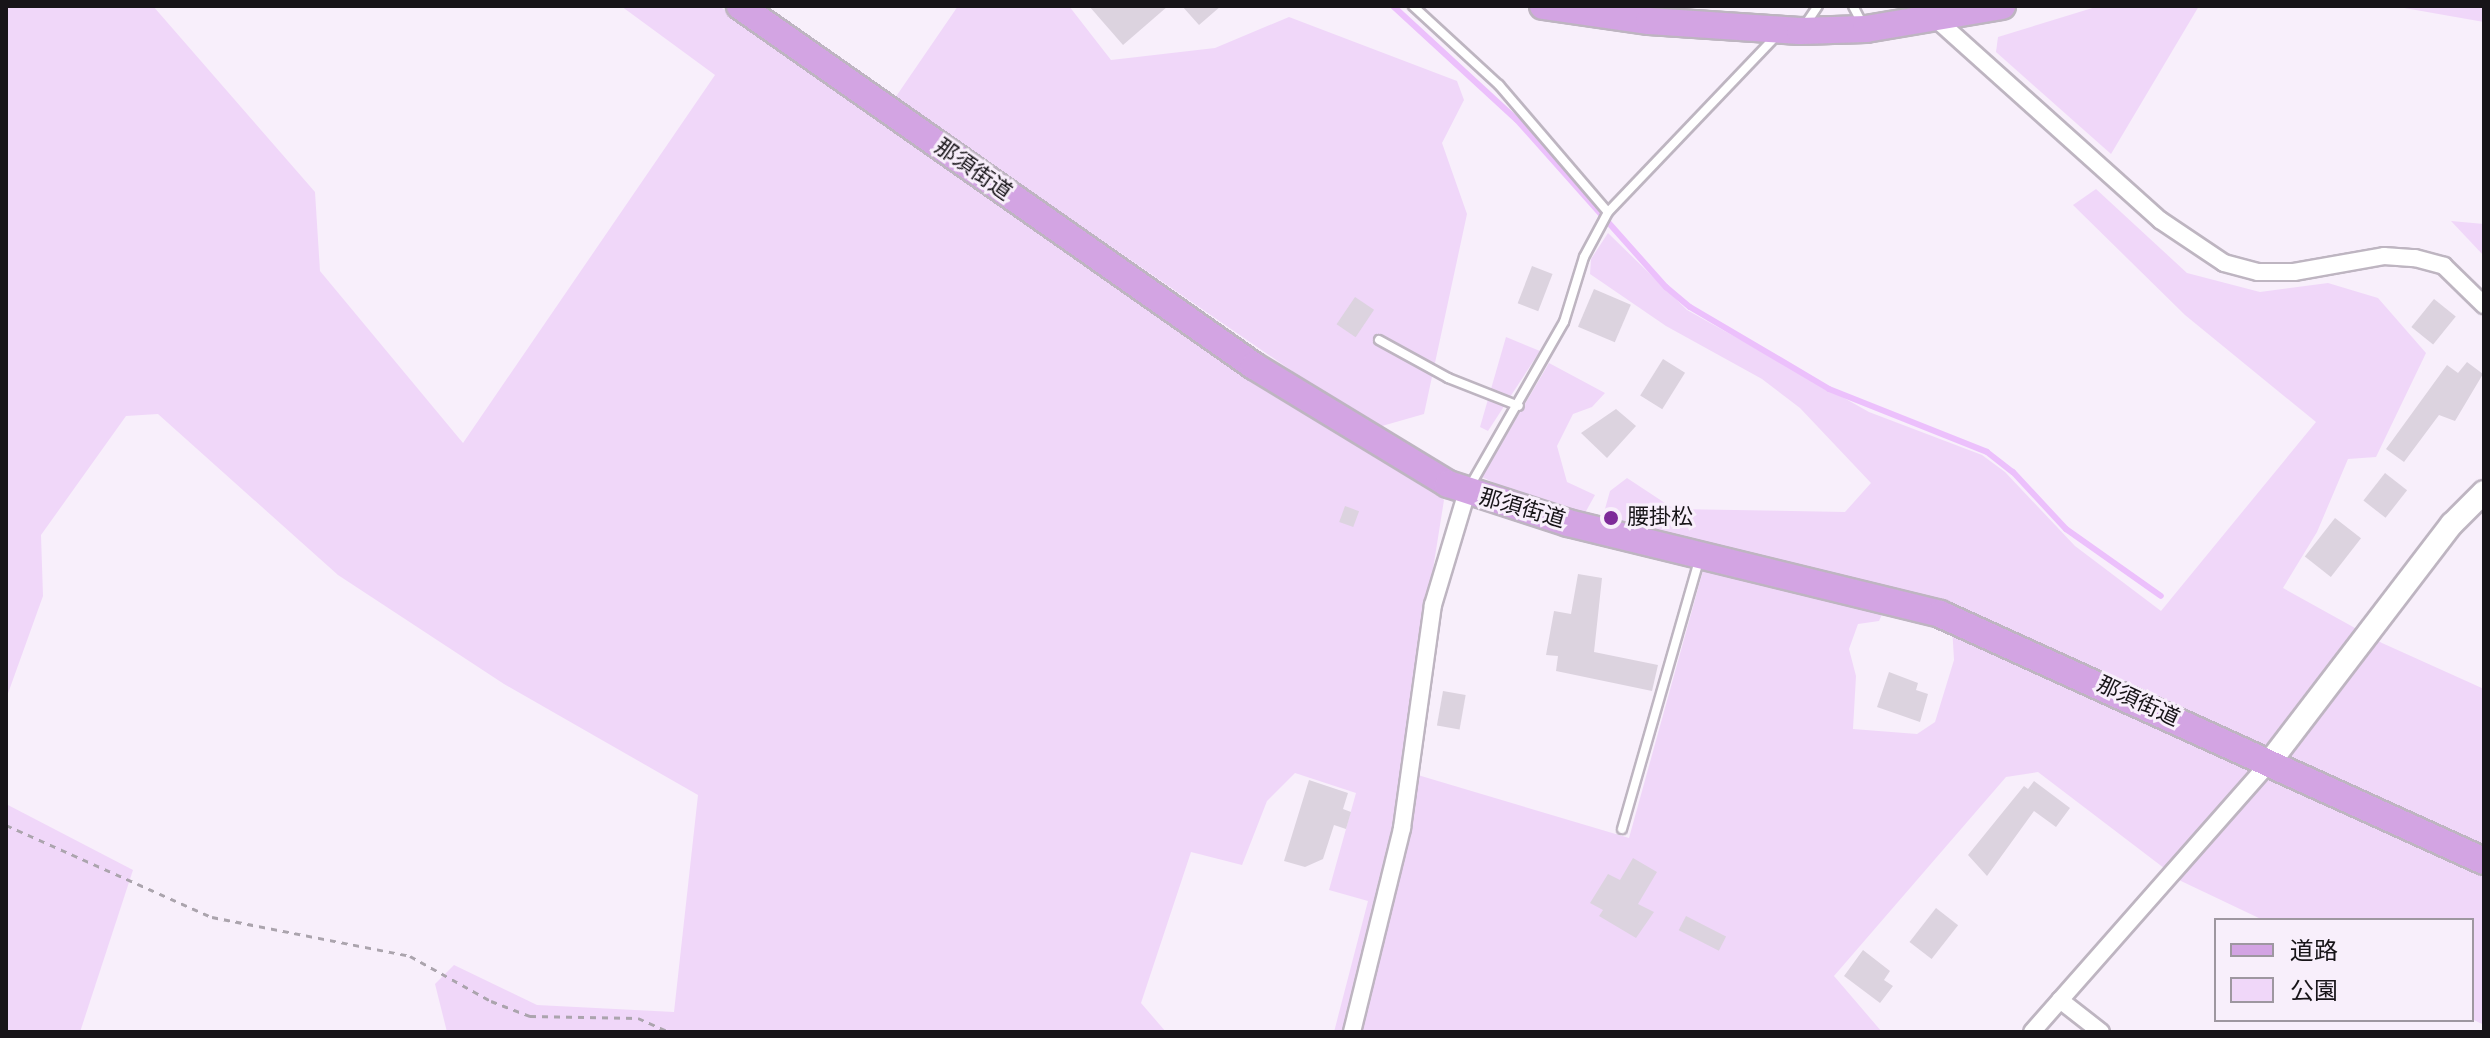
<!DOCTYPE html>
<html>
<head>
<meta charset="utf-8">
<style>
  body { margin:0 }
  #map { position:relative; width:2490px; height:1038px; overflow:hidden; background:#f8effb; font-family:"Source Sans 3","Noto Sans JP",sans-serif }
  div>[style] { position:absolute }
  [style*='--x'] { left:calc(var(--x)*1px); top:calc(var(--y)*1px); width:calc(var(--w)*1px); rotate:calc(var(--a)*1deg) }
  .green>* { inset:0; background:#f0d7f9 }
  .stream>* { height:6px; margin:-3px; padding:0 3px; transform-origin:3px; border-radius:3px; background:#ecc0fc }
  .building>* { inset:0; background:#dcd3df; transform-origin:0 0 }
  .path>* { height:3px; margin-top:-1.5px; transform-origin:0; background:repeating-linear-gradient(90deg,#aba4ad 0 6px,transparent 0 12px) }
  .roads { filter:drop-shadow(2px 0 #beb5c1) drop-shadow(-2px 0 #beb5c1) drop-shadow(0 2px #beb5c1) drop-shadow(0 -2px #beb5c1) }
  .lane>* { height:8px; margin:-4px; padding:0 4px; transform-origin:4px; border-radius:4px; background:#fff }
  .street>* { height:16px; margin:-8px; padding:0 8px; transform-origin:8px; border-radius:8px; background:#fff }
  .secondary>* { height:22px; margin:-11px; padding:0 11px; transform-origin:11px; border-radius:11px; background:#fff }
  .primary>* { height:26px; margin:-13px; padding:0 13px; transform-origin:13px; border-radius:13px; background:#d3a4e3 }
  .dots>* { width:22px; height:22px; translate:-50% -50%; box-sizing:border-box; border:4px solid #f8effb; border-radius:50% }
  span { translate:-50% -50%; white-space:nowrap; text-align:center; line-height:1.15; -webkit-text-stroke:6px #f8effb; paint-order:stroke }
  .street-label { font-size:22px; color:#171418 }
  .poi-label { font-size:22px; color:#171418 }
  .left { translate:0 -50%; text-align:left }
  .frame { position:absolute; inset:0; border:8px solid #171418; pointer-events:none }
  .legend { position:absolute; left:2214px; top:918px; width:260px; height:104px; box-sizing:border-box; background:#f8effb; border:2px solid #9e97a0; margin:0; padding:10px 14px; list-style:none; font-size:24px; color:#171418 }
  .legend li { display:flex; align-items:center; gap:16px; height:40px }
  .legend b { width:40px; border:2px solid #9e97a0 }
</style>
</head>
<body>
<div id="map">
  <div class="green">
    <i style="clip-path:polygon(6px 6px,153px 6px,315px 192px,320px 271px,463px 443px,715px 75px,621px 6px,719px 6px,1228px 365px,1444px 500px,1401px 770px,1629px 838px,1704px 567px,1884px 610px,1879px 621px,1858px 624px,1849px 649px,1856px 676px,1853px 729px,1917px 734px,1935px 722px,1954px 660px,1952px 626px,1853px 582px,1603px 516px,1610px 491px,1627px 478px,1674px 509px,1845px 512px,1871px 483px,1800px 408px,1762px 379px,1666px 326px,1590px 274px,1591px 259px,1608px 233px,1687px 310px,1869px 412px,1982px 455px,2005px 472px,2075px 546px,2161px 611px,2316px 422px,2185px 315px,2073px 205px,2096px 189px,2187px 273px,2260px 292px,2328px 283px,2378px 298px,2426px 353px,2376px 457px,2348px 459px,2317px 532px,2283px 588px,2382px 643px,2484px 689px,2484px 1025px,2472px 1019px,2472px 920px,2263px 920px,2181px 881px,2038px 772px,2006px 777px,1834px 976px,1882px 1032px,1334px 1032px,1368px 901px,1329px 890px,1356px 793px,1295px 773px,1267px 801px,1242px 865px,1191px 852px,1141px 1003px,1166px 1032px,447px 1032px,435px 984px,454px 965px,537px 1005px,674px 1012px,698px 795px,504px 684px,338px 575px,158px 414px,126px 416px,41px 535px,43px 596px,6px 699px)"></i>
    <i style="clip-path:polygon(958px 6px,1069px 6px,1111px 60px,1215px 48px,1289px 17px,1457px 81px,1464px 100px,1442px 143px,1467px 214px,1424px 414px,1375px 428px,895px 98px)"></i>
    <i style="clip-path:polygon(2099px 6px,2199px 6px,2111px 154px,1996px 52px,1998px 37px)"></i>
    <i style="clip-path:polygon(2393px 6px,2484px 6px,2484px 22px)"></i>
    <i style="clip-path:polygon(2451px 221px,2484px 224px,2484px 256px)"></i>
    <i style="clip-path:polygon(1506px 337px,1540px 351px,1488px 431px,1480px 427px)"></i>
    <i style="clip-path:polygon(1549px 363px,1605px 393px,1592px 407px,1573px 414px,1557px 446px,1567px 482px,1595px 495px,1585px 513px,1522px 496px,1482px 477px)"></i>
    <i style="clip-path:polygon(6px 804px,133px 870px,80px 1032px,6px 1032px)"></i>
  </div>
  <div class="stream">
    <i style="--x:1393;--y:6;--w:168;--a:42.6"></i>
    <i style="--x:1517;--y:120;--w:224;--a:48.3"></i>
    <i style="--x:1666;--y:287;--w:31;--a:40"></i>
    <i style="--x:1690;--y:307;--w:161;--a:30.5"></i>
    <i style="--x:1829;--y:389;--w:170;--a:21.7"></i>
    <i style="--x:1987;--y:452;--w:33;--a:38"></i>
    <i style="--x:2013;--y:472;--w:78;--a:47.1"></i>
    <i style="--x:2066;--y:529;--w:116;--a:35.2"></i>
  </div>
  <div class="building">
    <i style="clip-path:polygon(1089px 6px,1168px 6px,1123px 45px)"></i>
    <i style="clip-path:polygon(1182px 6px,1221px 6px,1199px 25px)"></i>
    <i style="left:1532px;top:266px;width:22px;height:40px;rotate:21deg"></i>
    <i style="left:1594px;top:289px;width:40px;height:41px;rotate:23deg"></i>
    <i style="left:1355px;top:297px;width:23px;height:33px;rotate:34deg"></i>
    <i style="left:2434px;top:299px;width:28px;height:36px;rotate:39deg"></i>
    <i style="left:1663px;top:359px;width:26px;height:43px;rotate:32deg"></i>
    <i style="clip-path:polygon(2467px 362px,2483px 374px,2455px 421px,2439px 415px,2404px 462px,2386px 449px,2447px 365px,2458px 373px)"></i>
    <i style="clip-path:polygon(1616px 409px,1636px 426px,1607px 458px,1581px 433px)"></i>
    <i style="left:2385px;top:473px;width:28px;height:35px;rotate:38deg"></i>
    <i style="left:1345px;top:506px;width:15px;height:17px;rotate:20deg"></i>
    <i style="left:2335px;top:518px;width:33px;height:49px;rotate:38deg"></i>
    <i style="clip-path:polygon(1578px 574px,1602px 578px,1594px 652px,1658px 665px,1652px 691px,1556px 671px,1558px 656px,1546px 655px,1554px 611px,1571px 614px)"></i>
    <i style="clip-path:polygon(1889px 672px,1918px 683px,1916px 690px,1928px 694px,1920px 722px,1877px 707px)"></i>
    <i style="left:1443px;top:691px;width:23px;height:35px;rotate:10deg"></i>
    <i style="clip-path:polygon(1309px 780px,1348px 793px,1343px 809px,1351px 812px,1346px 829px,1334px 825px,1323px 859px,1305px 867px,1284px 861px)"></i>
    <i style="clip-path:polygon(2034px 781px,2070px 808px,2056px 827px,2034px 811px,1987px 876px,1968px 855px,2024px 786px,2028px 789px)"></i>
    <i style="clip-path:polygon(1633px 858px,1657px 872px,1638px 904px,1654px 912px,1636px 938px,1599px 916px,1603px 910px,1590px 903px,1608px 874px,1620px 880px)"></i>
    <i style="left:1936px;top:908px;width:28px;height:43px;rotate:38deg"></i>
    <i style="left:1686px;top:916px;width:45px;height:16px;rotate:27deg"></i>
    <i style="clip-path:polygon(1863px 950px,1890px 971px,1884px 980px,1893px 986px,1880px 1003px,1844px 976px)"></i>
  </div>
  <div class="path">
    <i style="--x:6;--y:825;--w:226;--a:24.1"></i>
    <i style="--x:212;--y:917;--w:202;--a:11.1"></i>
    <i style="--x:410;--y:956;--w:93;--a:29.1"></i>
    <i style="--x:491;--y:1001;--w:42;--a:21"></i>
    <i style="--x:530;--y:1016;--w:108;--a:1.1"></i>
    <i style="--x:638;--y:1018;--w:34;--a:24"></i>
  </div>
  <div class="roads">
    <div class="lane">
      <i style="--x:1413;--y:6;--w:117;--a:42.6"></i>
      <i style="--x:1499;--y:85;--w:167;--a:49.4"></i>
      <i style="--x:1853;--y:6;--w:19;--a:62"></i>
      <i style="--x:1805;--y:25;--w:23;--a:-56"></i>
      <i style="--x:1379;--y:340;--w:79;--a:28.8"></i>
      <i style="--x:1448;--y:378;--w:76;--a:21.5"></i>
      <i style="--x:1470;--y:486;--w:189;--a:-60.2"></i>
      <i style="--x:1564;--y:322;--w:68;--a:-72.9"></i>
      <i style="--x:1584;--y:257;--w:51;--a:-61.9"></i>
      <i style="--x:1608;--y:212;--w:246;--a:-46.3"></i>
      <i style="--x:1622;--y:829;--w:283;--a:-74"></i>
    </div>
    <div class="street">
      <i style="--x:1936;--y:19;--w:301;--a:41.9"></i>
      <i style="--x:2160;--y:220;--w:77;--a:33.9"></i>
      <i style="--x:2224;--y:263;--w:35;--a:15"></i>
      <i style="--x:2258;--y:272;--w:36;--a:0"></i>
      <i style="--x:2294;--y:272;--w:91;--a:-10.1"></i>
      <i style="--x:2384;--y:256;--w:31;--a:4"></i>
      <i style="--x:2415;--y:258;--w:30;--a:15"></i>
      <i style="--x:2444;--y:266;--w:56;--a:44.3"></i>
      <i style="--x:2060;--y:1000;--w:52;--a:38"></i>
      <i style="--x:1352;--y:1032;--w:210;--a:-76.2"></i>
      <i style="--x:1402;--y:828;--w:225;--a:-82.1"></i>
      <i style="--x:1433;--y:605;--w:118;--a:-73.3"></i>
      <i style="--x:2032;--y:1032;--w:359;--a:-48.6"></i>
    </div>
    <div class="secondary">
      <i style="--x:2269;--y:763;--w:301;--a:-52.6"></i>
      <i style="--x:2452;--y:524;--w:45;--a:-45"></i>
    </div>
    <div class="primary">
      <i style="--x:740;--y:6;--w:628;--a:35.01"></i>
      <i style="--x:1254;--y:366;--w:227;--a:31.3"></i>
      <i style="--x:1448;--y:484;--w:126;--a:18"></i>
      <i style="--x:1568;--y:523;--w:383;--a:13.7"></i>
      <i style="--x:1940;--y:614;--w:597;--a:24.42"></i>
      <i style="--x:1543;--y:6;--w:107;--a:8.1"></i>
      <i style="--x:1649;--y:21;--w:151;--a:3.8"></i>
      <i style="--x:1800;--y:31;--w:66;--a:-1.7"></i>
      <i style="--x:1866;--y:29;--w:138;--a:-9.6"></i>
    </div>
  </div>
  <div class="dots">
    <i style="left:1611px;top:518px;background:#7e2a99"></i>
  </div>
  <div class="street-label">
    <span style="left:973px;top:170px;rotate:35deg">那須街道</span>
    <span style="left:1522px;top:509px;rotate:16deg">那須街道</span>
    <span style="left:2138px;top:702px;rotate:25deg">那須街道</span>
  </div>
  <div class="poi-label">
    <span class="left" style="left:1627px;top:518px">腰掛松</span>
  </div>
  <div class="frame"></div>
  <ul class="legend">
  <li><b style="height:10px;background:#d3a4e3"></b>道路</li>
  <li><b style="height:22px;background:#f0d7f9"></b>公園</li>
  </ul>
</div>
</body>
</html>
